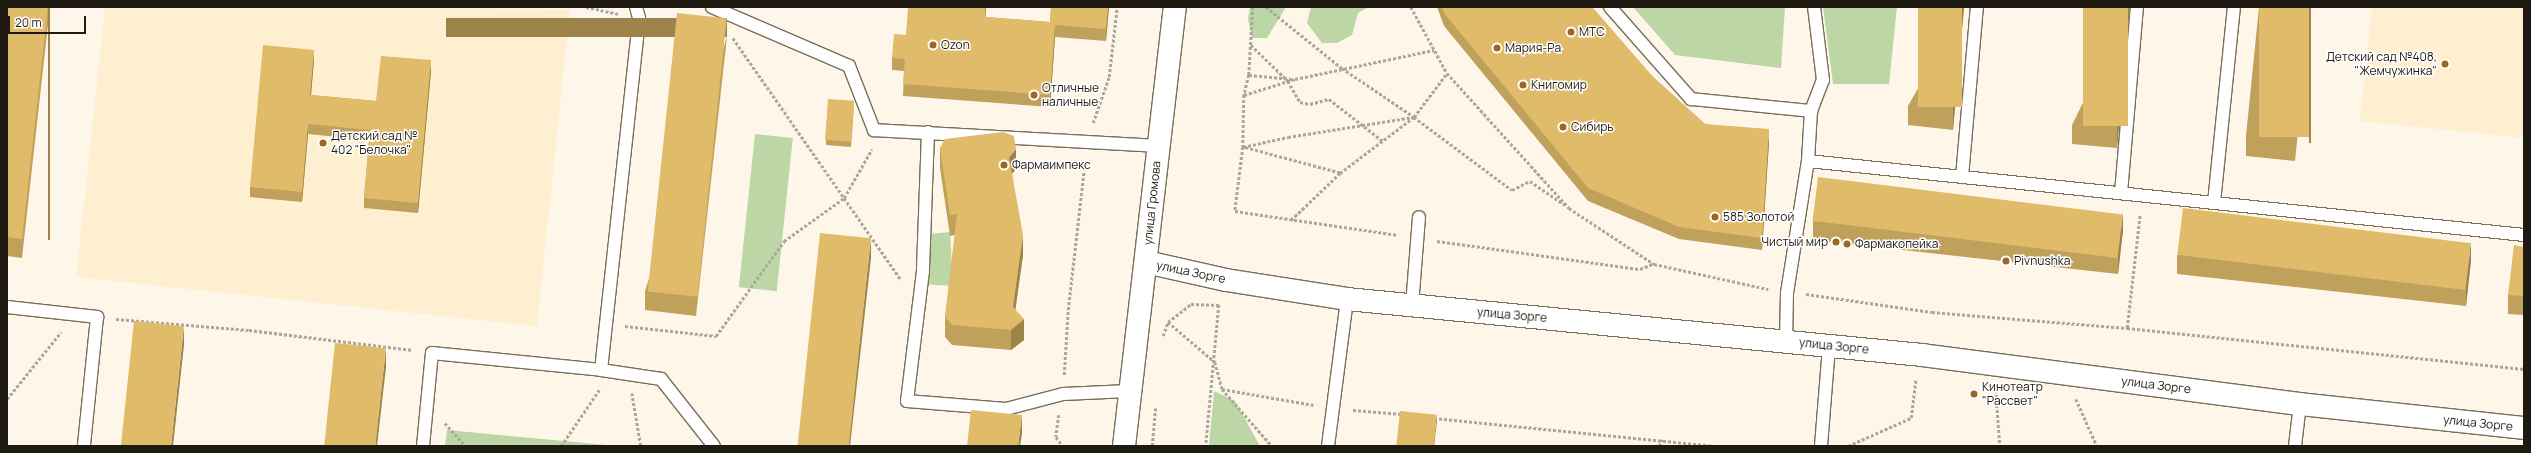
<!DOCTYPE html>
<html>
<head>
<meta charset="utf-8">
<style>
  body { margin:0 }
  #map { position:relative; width:2531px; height:453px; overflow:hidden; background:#fef7e9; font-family:Manrope,sans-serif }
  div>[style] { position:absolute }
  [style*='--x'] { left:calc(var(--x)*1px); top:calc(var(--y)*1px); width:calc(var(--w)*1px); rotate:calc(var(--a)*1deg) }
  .built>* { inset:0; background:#feefd1 }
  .green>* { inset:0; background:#bcd6a5; transform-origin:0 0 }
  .path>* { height:2.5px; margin-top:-1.25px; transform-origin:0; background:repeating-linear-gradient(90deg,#ada79b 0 3px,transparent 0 5px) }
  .roads { filter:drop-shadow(1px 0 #786e5a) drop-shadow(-1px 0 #786e5a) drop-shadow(0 1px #786e5a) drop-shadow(0 -1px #786e5a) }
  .service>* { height:12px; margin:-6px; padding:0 6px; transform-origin:6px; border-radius:6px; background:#fff }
  .minor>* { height:22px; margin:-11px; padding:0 11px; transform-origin:11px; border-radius:11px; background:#fff }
  .wall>* { inset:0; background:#c0a15b }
  .shaded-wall>* { inset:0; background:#9c834a; transform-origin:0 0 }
  .building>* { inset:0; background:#dfbb6a; transform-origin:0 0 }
  .dots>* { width:11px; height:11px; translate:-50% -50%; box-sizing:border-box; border:2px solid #fff; border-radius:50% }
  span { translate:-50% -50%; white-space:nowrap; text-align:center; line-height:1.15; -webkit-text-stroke:3px #fff; paint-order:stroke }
  .poi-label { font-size:12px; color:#1e1a12 }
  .left { translate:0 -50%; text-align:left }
  .right { translate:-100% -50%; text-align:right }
  .street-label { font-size:12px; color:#1e1a12 }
  .frame { position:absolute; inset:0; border:8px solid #1e1a12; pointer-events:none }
  .scale { position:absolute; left:8px; top:16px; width:78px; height:18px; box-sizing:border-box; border:2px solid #1e1a12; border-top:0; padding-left:5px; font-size:12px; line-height:14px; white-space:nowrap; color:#1e1a12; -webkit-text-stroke:3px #fff; paint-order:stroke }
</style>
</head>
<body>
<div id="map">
  <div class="built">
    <i style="clip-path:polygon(105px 7px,570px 9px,537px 326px,76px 277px)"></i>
    <i style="clip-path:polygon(2372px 7px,2524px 7px,2524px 138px,2360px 121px)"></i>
  </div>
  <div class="green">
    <i style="clip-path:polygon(1250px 7px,1286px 7px,1267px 38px,1252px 38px,1248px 19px)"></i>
    <i style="clip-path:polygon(1311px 7px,1369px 7px,1358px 13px,1352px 35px,1337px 43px,1322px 43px,1307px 23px)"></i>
    <i style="clip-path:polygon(1633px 7px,1785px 7px,1781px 68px,1675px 55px)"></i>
    <i style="clip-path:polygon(1823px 7px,1897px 7px,1889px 84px,1833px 84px)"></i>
    <i style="left:755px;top:134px;width:38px;height:154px;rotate:6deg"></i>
    <i style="clip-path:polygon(950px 232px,953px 286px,919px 284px,919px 235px)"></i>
    <i style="clip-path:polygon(1214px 391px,1235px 401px,1260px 446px,1209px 446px)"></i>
    <i style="clip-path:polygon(447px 430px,606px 445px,607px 446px,445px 446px)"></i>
  </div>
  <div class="path">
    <i style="--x:586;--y:7;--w:33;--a:12"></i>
    <i style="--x:1253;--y:7;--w:68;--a:93.4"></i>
    <i style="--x:1249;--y:75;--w:21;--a:104"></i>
    <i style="--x:1244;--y:95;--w:52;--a:91.1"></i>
    <i style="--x:1243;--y:147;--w:64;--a:97.1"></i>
    <i style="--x:1235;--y:211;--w:165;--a:8.4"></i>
    <i style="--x:1266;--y:7;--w:97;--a:38.8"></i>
    <i style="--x:1342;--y:68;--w:87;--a:34.2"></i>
    <i style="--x:1414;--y:117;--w:122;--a:36.7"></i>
    <i style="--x:1512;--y:190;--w:20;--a:-27"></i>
    <i style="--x:1530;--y:181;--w:42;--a:34.4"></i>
    <i style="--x:1411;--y:7;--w:75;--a:61.4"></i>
    <i style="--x:1447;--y:73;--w:182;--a:47.9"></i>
    <i style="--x:1569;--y:208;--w:102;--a:33.4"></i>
    <i style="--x:1654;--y:264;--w:117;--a:12.4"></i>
    <i style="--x:658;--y:21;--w:19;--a:6"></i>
    <i style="--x:733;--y:38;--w:295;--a:55.2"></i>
    <i style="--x:1251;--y:45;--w:52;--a:44.2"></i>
    <i style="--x:1288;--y:81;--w:24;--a:60"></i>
    <i style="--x:1300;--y:102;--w:10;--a:11"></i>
    <i style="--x:1310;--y:104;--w:20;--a:-15"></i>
    <i style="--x:1329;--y:99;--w:68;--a:37.9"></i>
    <i style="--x:1249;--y:75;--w:44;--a:5.2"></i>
    <i style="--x:1244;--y:95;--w:53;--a:-17.4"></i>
    <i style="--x:1295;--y:79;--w:142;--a:-11.8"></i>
    <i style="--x:1093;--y:123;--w:49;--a:-70.8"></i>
    <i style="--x:1109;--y:77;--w:70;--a:-83.5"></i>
    <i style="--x:1340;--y:173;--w:100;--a:-165"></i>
    <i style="--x:1243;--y:147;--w:46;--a:-12.5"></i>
    <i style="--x:1288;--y:137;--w:127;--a:-9.1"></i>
    <i style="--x:1291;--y:220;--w:68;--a:-43.8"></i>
    <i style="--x:1340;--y:173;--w:93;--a:-37.1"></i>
    <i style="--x:1414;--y:117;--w:55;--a:-53.1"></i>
    <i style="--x:1437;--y:241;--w:205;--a:7.9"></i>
    <i style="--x:1640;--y:269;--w:14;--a:-21"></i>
    <i style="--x:1806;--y:294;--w:127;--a:8.1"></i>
    <i style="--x:1932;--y:312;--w:196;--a:4.7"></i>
    <i style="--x:2127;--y:328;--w:399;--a:5.9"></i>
    <i style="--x:116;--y:319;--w:133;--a:4.7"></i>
    <i style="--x:249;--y:330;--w:165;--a:7"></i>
    <i style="--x:1168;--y:322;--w:62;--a:40.4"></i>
    <i style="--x:1215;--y:362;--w:28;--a:75"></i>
    <i style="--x:1222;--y:389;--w:76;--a:48.7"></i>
    <i style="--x:625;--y:326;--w:92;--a:6.3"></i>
    <i style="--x:716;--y:336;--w:117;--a:-54.4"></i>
    <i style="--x:784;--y:241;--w:74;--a:-35.6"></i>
    <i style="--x:844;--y:198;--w:56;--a:-60.3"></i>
    <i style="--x:2127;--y:328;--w:115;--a:-83.5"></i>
    <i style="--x:1163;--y:336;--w:15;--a:-70"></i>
    <i style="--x:1168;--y:322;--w:29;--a:-38"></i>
    <i style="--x:1191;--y:304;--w:28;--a:2"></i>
    <i style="--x:1219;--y:305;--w:142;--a:95.3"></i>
    <i style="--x:1064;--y:375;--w:65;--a:-86.5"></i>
    <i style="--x:1068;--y:310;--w:150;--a:-83.5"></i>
    <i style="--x:1222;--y:389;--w:93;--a:9.9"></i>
    <i style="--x:1996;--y:390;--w:56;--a:85.9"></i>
    <i style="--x:632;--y:393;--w:54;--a:80.4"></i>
    <i style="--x:7;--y:399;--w:86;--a:-51.1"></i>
    <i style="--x:2076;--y:399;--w:51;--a:65.9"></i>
    <i style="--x:1353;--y:410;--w:49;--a:4.7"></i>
    <i style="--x:1059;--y:415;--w:22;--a:98"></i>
    <i style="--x:1056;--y:437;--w:11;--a:52"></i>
    <i style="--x:1434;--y:418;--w:280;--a:5.7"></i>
    <i style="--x:445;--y:423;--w:31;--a:48"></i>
    <i style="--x:561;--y:446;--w:68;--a:-55.8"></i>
    <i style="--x:1152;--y:446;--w:38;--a:-85"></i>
    <i style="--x:1659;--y:446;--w:7;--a:-63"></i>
    <i style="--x:1848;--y:446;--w:69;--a:-24"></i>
    <i style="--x:1911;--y:418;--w:39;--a:-83"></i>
  </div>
  <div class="roads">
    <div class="service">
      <i style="--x:712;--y:7;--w:149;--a:23.3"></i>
      <i style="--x:849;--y:66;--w:69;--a:68.7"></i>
      <i style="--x:874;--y:130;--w:284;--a:3.2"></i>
      <i style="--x:1610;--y:7;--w:123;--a:48.6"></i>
      <i style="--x:1691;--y:99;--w:121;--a:5.7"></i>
      <i style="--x:928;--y:132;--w:139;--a:92.1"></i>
      <i style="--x:923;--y:271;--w:131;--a:97"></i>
      <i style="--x:907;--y:401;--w:99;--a:4.6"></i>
      <i style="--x:1006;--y:409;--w:59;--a:-14.7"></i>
      <i style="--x:1063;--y:394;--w:66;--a:-2.6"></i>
      <i style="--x:1808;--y:161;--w:720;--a:5.9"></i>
      <i style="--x:1962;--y:177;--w:171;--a:-85"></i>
      <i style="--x:2121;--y:193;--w:187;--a:-85.1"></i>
      <i style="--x:2214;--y:203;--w:197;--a:-84.2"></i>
      <i style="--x:1412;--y:306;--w:89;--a:-85.5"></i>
      <i style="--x:7;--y:307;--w:91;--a:6.3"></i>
      <i style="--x:97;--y:317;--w:130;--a:95.8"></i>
      <i style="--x:1786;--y:341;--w:48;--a:-88.8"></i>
      <i style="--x:1787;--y:293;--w:134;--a:-81"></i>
      <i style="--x:1808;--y:161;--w:50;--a:-86.6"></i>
      <i style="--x:1811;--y:111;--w:33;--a:-69"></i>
      <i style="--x:1823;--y:80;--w:74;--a:-97"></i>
      <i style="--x:601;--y:370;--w:354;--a:-83.8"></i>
      <i style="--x:639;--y:18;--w:11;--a:-105"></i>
      <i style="--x:423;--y:446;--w:93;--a:-84.5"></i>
      <i style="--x:432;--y:353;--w:170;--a:5.7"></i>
      <i style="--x:601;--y:370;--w:61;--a:8.5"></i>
      <i style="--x:661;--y:379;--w:85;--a:51.7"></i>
      <i style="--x:1328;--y:446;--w:148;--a:-82.6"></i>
      <i style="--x:1821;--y:446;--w:100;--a:-85.4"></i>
      <i style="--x:2295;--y:446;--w:42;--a:-83.2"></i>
    </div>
    <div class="minor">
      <i style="--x:1146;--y:262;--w:82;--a:12.7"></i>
      <i style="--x:1226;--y:280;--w:122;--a:8.9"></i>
      <i style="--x:1347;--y:299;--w:578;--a:5.56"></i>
      <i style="--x:1922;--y:355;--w:381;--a:7.4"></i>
      <i style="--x:2300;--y:404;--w:225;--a:6.1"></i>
      <i style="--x:1124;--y:446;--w:442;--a:-83.4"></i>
    </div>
  </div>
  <div class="wall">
    <i style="clip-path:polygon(7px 7px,50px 7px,22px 258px,7px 256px)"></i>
    <i style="clip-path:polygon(1051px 7px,1109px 7px,1106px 41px,1055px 37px,1050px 107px,903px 96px,904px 71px,892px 70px,892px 58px,906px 35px,986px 17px,1050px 22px)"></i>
    <i style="clip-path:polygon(1437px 7px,1592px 7px,1652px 76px,1705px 124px,1769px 142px,1762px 250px,1679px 239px,1588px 201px,1444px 26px)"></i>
    <i style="clip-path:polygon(1964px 7px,1953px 130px,1908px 125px,1908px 106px)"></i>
    <i style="clip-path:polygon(2130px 7px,2117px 148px,2072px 144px,2072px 125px)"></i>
    <i style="clip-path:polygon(2259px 7px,2311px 7px,2295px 161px,2246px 156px,2246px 136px)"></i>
    <i style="clip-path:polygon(727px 37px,696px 316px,645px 310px,645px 291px)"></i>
    <i style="clip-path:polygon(314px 60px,311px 95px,376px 101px,431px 71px,418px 213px,364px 208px,364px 198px,369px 140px,308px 134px,302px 202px,250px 197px,250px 187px)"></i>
    <i style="clip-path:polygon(854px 106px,851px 147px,826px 145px,826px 140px)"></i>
    <i style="clip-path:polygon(940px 148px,1016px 169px,1012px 174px,1023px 255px,1015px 309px,1024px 340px,1011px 350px,952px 345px,945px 337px,945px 317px,955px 235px,950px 236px,940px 168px)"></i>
    <i style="clip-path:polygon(1813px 221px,2123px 230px,2118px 274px,1813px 240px)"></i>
    <i style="clip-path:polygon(2524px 247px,2524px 315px,2508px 314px,2508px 295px)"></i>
    <i style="clip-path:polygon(2177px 255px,2471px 260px,2466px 306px,2177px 274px)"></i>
  </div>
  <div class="shaded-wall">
    <i style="left:48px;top:7px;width:2px;height:233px"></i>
    <i style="clip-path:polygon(985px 7px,986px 7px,985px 29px)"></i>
    <i style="clip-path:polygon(1108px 7px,1109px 7px,1106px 41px,1106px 29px)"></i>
    <i style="clip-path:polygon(1962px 7px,1964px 7px,1953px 130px,1953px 110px)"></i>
    <i style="clip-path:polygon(2128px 7px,2130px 7px,2117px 148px,2117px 129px)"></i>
    <i style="left:2309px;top:7px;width:2px;height:136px"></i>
    <i style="left:727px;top:18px;width:19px;height:281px;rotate:90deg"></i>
    <i style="clip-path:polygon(1055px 25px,1055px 37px,1050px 107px,1050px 95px)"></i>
    <i style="clip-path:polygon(314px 50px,314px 60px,310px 105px,310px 95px)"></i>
    <i style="clip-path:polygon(431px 60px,431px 71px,418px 213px,418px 203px)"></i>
    <i style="clip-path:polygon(308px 124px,308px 134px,302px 202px,302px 192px)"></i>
    <i style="clip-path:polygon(1769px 129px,1769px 142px,1762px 250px,1762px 238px)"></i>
    <i style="clip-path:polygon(1016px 149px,1016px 169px,1009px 177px,1009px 157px)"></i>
    <i style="clip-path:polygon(2123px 212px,2123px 230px,2118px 274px,2118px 255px)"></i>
    <i style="clip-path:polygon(1023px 235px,1023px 255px,1013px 327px,1013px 307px)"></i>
    <i style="clip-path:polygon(871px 238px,871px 258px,850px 446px,848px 446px)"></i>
    <i style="clip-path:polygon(2471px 241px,2471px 260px,2466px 306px,2466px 287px)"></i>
    <i style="clip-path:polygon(1024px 319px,1024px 340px,1011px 350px,1011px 330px)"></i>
    <i style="clip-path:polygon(184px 326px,184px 345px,173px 446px,171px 446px)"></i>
    <i style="clip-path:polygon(386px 348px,386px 367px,377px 446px,375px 446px)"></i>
    <i style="clip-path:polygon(1022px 415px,1022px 434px,1020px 446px,1018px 446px)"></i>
    <i style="clip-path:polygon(1437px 415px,1437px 421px,1434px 446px,1433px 446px)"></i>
  </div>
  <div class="building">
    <i style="clip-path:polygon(7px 7px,48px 7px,22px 239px,7px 237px)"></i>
    <i style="clip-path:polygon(908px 7px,985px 7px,985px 17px,1050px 22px,1051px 7px,1108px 7px,1106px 29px,1055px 25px,1050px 95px,903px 84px,905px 59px,892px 58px,894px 34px,906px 35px)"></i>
    <i style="clip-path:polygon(1442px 7px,1592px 7px,1652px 76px,1705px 124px,1769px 129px,1762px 238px,1679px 227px,1588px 188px,1444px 13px)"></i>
    <i style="left:1918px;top:7px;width:44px;height:100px"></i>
    <i style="left:2083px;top:7px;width:45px;height:119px"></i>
    <i style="left:2259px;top:7px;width:50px;height:130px"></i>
    <i style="left:677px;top:13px;width:50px;height:280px;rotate:6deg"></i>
    <i style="clip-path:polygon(263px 45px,314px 50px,310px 95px,376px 101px,381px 56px,431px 60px,418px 203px,364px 198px,370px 130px,308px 124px,302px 192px,250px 187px)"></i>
    <i style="left:828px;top:99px;width:26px;height:41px;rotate:4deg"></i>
    <i style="clip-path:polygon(1003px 132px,1014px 136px,1016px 149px,1009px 157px,1023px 235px,1013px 307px,1024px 319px,1011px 330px,952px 325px,945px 317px,957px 214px,950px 215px,940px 148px,945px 139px)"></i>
    <i style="left:1818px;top:177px;width:307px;height:44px;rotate:7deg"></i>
    <i style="left:2183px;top:208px;width:290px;height:47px;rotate:7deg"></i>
    <i style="left:820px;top:233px;width:51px;height:214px;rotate:6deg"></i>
    <i style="clip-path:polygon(2514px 245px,2524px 247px,2524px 296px,2508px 295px)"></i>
    <i style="left:134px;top:321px;width:50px;height:126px;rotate:6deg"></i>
    <i style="left:335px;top:343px;width:51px;height:104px;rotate:6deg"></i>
    <i style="clip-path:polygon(971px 410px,1022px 415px,1018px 446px,967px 446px)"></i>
    <i style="left:1400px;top:411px;width:37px;height:35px;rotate:6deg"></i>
  </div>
  <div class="dots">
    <i style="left:1571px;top:32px;background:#9e6721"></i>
    <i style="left:933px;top:45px;background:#9e6721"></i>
    <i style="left:1497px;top:48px;background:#9e6721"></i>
    <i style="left:2445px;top:64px;background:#9e6721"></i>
    <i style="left:1523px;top:85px;background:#9e6721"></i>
    <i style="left:1034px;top:95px;background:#9e6721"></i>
    <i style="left:1563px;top:127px;background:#9e6721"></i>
    <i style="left:323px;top:143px;background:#9e6721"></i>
    <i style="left:1004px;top:165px;background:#9e6721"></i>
    <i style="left:1715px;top:217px;background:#9e6721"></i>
    <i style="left:1836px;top:242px;background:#9e6721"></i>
    <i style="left:1847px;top:244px;background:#9e6721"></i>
    <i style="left:2006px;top:261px;background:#9e6721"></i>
    <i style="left:1974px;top:394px;background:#9e6721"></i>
  </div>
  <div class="poi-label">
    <span class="left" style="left:1579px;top:32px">МТС</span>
    <span class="left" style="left:941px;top:45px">Ozon</span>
    <span class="left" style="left:1505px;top:48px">Мария-Ра</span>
    <span class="right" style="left:2437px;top:64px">Детский сад №408,<br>"Жемчужинка"</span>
    <span class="left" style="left:1531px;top:85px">Книгомир</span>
    <span class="left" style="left:1042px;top:95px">Отличные<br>наличные</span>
    <span class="left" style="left:1571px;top:127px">Сибирь</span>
    <span class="left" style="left:331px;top:143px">Детский сад №<br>402 "Белочка"</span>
    <span class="left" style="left:1012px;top:165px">Фармаимпекс</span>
    <span class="left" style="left:1723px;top:217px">585 Золотой</span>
    <span class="right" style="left:1828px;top:242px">Чистый мир</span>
    <span class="left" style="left:1855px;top:244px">Фармакопейка</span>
    <span class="left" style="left:2014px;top:261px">Pivnushka</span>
    <span class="left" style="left:1982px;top:394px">Кинотеатр<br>"Рассвет"</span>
  </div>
  <div class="street-label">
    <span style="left:1152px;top:203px;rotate:-84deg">улица Громова</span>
    <span style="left:1191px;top:272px;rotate:12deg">улица Зорге</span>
    <span style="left:1512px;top:315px;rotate:5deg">улица Зорге</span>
    <span style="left:1834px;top:346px;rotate:6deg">улица Зорге</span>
    <span style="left:2156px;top:385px;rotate:7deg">улица Зорге</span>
    <span style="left:2478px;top:423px;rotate:6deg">улица Зорге</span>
  </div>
  <div class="frame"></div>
  <div class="scale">20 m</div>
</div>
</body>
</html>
